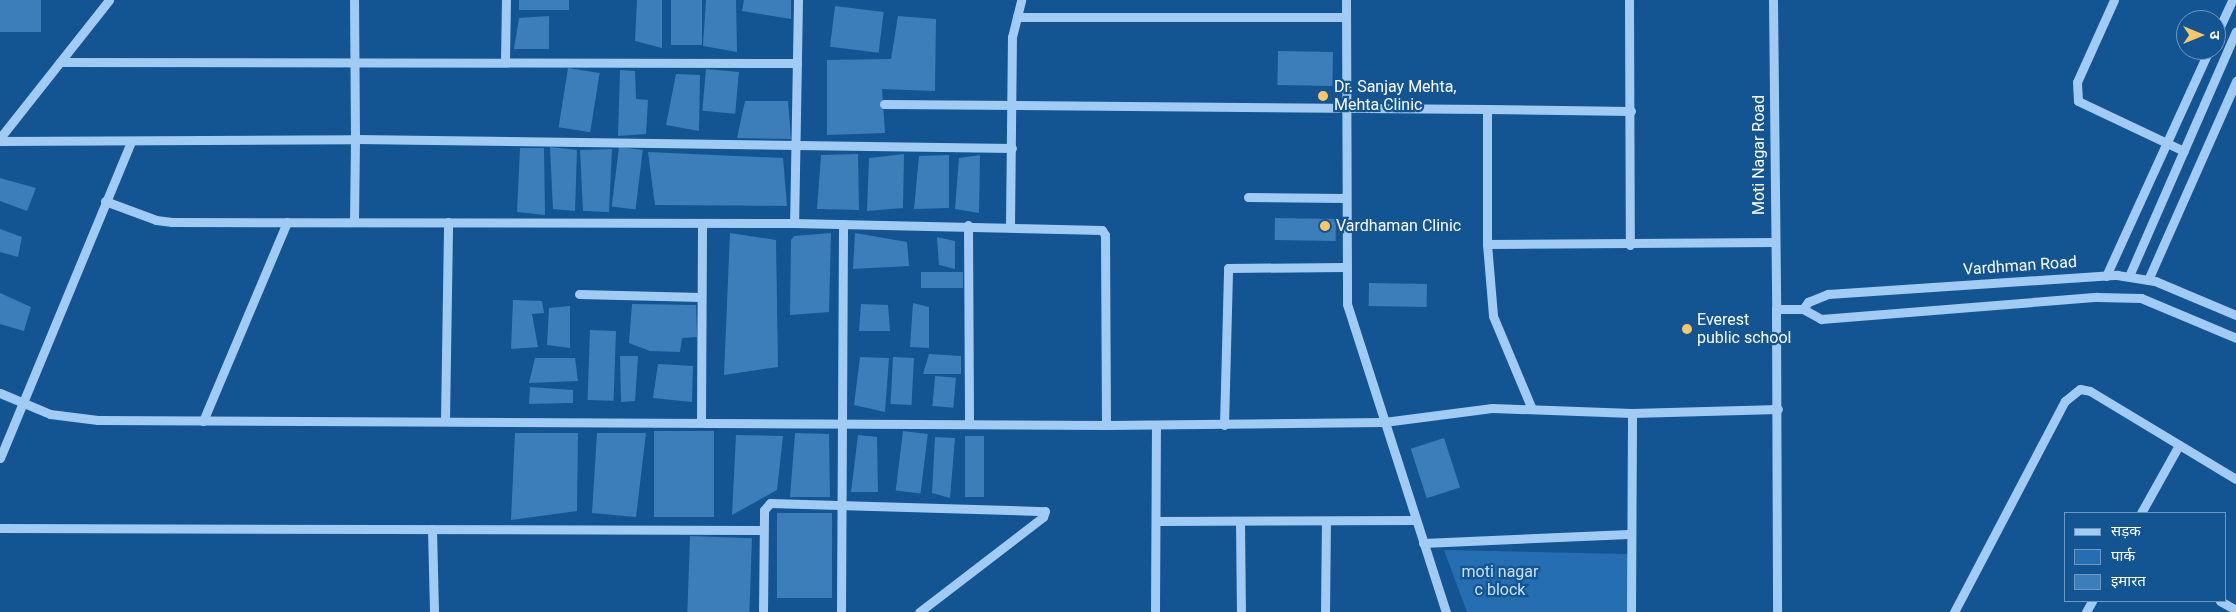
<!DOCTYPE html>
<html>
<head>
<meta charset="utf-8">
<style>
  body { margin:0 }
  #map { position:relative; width:2236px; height:612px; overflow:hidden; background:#135492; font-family:Roboto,"Noto Sans Devanagari",sans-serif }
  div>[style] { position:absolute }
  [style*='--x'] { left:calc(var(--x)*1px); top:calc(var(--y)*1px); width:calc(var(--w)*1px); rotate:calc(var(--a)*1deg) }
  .green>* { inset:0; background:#256eb1 }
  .building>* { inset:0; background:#3c7eba; transform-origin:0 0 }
  .minor>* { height:9px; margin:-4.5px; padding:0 4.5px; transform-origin:4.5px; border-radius:4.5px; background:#a1cbf2 }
  .dots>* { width:14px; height:14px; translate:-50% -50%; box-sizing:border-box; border:2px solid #135492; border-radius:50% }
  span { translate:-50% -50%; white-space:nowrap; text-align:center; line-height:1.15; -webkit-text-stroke:4.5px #135492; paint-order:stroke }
  .poi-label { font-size:16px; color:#fff }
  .left { translate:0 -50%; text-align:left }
  .street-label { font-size:16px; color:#fff }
  .park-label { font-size:16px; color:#c8e3fc }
  .legend { position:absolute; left:2064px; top:512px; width:162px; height:90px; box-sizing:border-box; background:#135492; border:1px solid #7198be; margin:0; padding:6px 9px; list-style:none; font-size:15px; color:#fff }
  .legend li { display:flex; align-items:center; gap:10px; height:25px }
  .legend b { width:25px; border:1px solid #7198be }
  .north { position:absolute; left:2176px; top:10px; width:50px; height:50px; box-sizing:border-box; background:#135492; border:1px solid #7198be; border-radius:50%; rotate:90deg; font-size:14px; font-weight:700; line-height:20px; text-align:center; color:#fff }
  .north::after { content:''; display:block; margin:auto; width:18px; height:22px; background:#ffc661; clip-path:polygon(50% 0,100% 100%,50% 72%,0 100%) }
</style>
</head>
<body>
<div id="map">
  <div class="green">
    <i style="clip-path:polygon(1444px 550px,1628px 554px,1630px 612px,1467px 612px)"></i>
  </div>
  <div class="building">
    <i style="left:0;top:0;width:41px;height:32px"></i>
    <i style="left:519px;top:0;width:50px;height:10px"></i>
    <i style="clip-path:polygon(637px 0,662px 0,662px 48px,635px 41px)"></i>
    <i style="left:671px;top:0;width:31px;height:45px"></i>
    <i style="clip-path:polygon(706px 0,736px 0,737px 52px,703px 46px)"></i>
    <i style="clip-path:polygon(744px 0,791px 0,791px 19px,742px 11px)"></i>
    <i style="left:835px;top:6px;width:49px;height:41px;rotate:7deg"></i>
    <i style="clip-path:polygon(549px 16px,549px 49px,514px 49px,519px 18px)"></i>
    <i style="clip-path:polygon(898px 16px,936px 19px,935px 91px,882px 89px,885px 133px,827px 135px,827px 60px,891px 59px)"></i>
    <i style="left:1278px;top:51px;width:55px;height:34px;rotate:1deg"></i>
    <i style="left:568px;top:68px;width:32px;height:60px;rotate:9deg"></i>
    <i style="left:706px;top:69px;width:33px;height:42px;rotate:5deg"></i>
    <i style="clip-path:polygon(620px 70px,635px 71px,636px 99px,648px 100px,646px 134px,618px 136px)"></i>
    <i style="clip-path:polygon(676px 74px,700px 75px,699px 131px,666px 125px)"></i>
    <i style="clip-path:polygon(745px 101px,788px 101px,791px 139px,737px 138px)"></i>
    <i style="clip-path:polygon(550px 147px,577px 150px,575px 211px,553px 209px)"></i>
    <i style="left:619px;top:147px;width:24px;height:60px;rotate:7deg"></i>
    <i style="clip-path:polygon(520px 148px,544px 148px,545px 215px,517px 212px)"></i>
    <i style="clip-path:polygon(612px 149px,609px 212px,583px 211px,580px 150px)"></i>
    <i style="clip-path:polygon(648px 152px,783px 158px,787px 206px,655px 205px)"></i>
    <i style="clip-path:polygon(858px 154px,859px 210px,817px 209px,821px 155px)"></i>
    <i style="clip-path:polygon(904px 154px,903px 208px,867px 211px,869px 158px)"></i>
    <i style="clip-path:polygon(949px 155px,949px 208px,914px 209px,919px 156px)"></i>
    <i style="clip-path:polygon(980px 155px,979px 213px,955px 209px,959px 158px)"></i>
    <i style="clip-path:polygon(0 178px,36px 188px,27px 211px,0 201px)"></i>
    <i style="left:1275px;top:218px;width:61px;height:22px;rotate:1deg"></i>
    <i style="clip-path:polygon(0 229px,22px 237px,18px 257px,0 252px)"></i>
    <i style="clip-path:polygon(730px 233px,776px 240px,778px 367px,724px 375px)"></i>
    <i style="clip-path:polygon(831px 233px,829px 312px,790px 315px,791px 240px,794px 236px)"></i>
    <i style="clip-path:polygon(855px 233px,907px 242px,909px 266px,853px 269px)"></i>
    <i style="clip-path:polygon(937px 237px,955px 241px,955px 269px,939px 265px)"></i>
    <i style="left:921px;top:272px;width:42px;height:16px"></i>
    <i style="left:1369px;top:283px;width:58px;height:23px;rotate:1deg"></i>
    <i style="clip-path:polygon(0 293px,31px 307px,24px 331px,0 324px)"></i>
    <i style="clip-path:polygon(513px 300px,542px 301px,544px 313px,532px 314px,538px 347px,511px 349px)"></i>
    <i style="clip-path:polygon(913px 303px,929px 307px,929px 348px,910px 347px)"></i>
    <i style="clip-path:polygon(632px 304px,696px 305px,697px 337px,682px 338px,680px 352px,650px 351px,629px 343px)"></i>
    <i style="clip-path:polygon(861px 304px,888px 305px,890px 331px,859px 331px)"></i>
    <i style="clip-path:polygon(570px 306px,570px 348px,547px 345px,549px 308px)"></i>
    <i style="left:590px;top:330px;width:26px;height:70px;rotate:2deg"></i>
    <i style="clip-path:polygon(929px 354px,961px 356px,961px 374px,923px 374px)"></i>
    <i style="clip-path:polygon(620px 356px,638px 356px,635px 401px,621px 402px)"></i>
    <i style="clip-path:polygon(860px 357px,889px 358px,885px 412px,854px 405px)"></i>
    <i style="left:893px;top:357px;width:21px;height:47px;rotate:3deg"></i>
    <i style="clip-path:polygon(535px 358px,575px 358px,578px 381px,529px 383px)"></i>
    <i style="clip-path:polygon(658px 364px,693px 366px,692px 402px,653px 398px)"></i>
    <i style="left:935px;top:376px;width:21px;height:30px;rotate:5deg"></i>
    <i style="clip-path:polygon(530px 387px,573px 390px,573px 403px,529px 404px)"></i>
    <i style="left:654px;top:431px;width:60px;height:86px"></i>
    <i style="left:903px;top:431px;width:25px;height:60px;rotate:7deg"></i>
    <i style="clip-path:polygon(515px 433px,578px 433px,577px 511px,511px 520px)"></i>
    <i style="clip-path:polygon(597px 433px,646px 433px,636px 517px,592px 513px)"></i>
    <i style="clip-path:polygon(795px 433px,829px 434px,830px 497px,790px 497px)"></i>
    <i style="clip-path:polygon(736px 435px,783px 436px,777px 490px,732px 515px)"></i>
    <i style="clip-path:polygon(858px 435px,877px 437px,878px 492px,851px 492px)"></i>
    <i style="left:984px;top:436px;width:61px;height:19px;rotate:90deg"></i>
    <i style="clip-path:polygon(935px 437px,955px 438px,950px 498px,932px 493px)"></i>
    <i style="left:1444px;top:438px;width:52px;height:35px;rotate:72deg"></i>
    <i style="left:777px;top:513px;width:55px;height:85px"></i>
    <i style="left:690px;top:536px;width:62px;height:76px;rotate:2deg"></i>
  </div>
  <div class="minor">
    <i style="--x:798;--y:0;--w:223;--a:91"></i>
    <i style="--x:794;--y:223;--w:308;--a:1.3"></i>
    <i style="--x:1102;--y:230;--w:6;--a:59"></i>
    <i style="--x:1105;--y:235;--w:190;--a:89.7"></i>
    <i style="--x:1106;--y:425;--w:278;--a:-0.6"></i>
    <i style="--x:1384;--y:422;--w:109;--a:-7.4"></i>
    <i style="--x:1492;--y:408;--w:140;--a:2"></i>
    <i style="--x:1632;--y:413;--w:146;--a:-1.6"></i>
    <i style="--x:1346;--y:0;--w:304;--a:89.8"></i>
    <i style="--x:1347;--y:304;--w:324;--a:72.2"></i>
    <i style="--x:1629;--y:0;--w:245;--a:89.8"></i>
    <i style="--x:1773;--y:0;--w:309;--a:89.4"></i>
    <i style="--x:1776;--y:309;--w:27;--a:0"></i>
    <i style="--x:2114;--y:0;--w:90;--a:114.3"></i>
    <i style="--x:2077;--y:82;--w:19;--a:87"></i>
    <i style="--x:2078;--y:101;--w:117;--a:25.3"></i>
    <i style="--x:1017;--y:17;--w:329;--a:0"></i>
    <i style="--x:2216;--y:35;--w:38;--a:-65"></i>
    <i style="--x:505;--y:61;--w:61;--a:-89.1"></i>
    <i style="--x:60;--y:62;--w:737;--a:0.08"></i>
    <i style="--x:884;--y:104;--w:603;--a:0.48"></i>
    <i style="--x:1487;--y:109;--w:135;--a:90"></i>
    <i style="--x:1487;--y:244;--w:288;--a:-0.4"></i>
    <i style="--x:1487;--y:109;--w:144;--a:0.8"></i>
    <i style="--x:0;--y:138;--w:176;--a:-51.7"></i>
    <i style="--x:0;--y:141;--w:355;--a:-0.3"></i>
    <i style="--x:355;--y:139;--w:139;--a:-90.4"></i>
    <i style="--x:1248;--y:197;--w:97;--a:0.6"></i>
    <i style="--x:105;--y:201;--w:54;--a:20.4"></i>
    <i style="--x:156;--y:220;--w:16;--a:7"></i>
    <i style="--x:172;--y:222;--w:622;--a:0.09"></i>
    <i style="--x:354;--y:222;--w:83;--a:-89.3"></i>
    <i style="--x:355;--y:139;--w:657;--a:0.78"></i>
    <i style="--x:968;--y:225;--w:199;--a:89.7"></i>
    <i style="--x:1010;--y:225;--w:188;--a:-89.4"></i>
    <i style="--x:1012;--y:37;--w:38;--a:-76"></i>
    <i style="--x:1487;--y:244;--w:72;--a:85.2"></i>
    <i style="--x:1493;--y:316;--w:99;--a:67.3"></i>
    <i style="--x:2106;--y:276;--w:248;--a:-65.5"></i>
    <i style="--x:2129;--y:276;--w:267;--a:-66.4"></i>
    <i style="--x:2148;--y:280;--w:218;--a:-66.1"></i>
    <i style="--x:579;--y:294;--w:122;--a:1.4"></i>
    <i style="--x:1776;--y:309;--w:303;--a:89.8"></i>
    <i style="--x:1803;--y:309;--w:9;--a:-54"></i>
    <i style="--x:1808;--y:302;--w:22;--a:-22"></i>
    <i style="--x:1828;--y:294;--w:290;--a:-3.8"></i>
    <i style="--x:2117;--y:275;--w:38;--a:9"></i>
    <i style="--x:2155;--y:281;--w:88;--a:22.8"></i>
    <i style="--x:1803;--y:309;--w:21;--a:29"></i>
    <i style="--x:1821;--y:319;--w:277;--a:-4.6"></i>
    <i style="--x:2097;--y:297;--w:44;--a:1.3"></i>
    <i style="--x:2141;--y:298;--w:103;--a:22.8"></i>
    <i style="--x:0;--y:393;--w:54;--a:22.8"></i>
    <i style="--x:50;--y:414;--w:48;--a:7.1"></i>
    <i style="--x:98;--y:420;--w:1008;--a:0.28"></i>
    <i style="--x:445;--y:420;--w:198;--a:-89.1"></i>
    <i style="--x:203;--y:421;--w:216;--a:-67.1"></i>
    <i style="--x:701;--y:422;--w:199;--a:-89.7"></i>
    <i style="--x:1224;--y:425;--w:157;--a:-88.5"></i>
    <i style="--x:1228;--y:268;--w:117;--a:-0.5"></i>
    <i style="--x:0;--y:458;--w:343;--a:-67.5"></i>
    <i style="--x:2141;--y:513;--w:78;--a:-60.8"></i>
    <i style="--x:1157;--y:521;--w:257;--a:-0.2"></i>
    <i style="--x:1240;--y:521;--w:91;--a:89.4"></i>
    <i style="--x:0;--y:528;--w:762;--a:0.15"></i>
    <i style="--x:432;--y:529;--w:83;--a:88.6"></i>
    <i style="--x:1423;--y:543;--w:206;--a:-2.5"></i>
    <i style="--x:2220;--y:601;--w:18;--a:29"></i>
    <i style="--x:763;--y:612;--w:102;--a:-89.4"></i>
    <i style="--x:764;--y:510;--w:9;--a:-49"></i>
    <i style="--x:770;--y:503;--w:275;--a:1.7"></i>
    <i style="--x:1045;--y:511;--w:6;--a:108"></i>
    <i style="--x:1043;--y:517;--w:156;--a:142.5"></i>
    <i style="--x:841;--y:612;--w:388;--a:-89.7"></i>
    <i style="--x:1155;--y:612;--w:186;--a:-89.7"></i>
    <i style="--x:1325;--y:612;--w:90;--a:-89.4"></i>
    <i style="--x:1631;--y:612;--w:199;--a:-89.7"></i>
    <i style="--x:1954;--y:612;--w:238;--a:-62.3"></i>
    <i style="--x:2065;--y:401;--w:19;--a:-39"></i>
    <i style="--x:2080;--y:389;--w:10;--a:11"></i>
    <i style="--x:2090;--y:391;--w:170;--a:31.1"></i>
    <i style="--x:2086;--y:612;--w:13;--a:-61"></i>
  </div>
  <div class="dots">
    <i style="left:1323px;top:96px;background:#ffc661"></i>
    <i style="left:1325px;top:226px;background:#ffc661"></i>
    <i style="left:1687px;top:329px;background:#ffc661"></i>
  </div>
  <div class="poi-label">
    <span class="left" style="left:1334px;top:96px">Dr. Sanjay Mehta,<br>Mehta Clinic</span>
    <span class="left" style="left:1336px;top:226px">Vardhaman Clinic</span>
    <span class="left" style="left:1697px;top:329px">Everest<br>public school</span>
  </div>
  <div class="street-label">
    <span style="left:1759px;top:155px;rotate:-90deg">Moti Nagar Road</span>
    <span style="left:2020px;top:266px;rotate:-4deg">Vardhman Road</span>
  </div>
  <div class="park-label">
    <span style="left:1500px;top:581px">moti nagar<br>c block</span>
  </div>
  <ul class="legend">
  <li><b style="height:6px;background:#a1cbf2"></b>सड़क</li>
  <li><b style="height:14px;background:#256eb1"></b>पार्क</li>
  <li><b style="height:14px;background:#3c7eba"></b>इमारत</li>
  </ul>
  <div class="north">उ</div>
</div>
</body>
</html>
